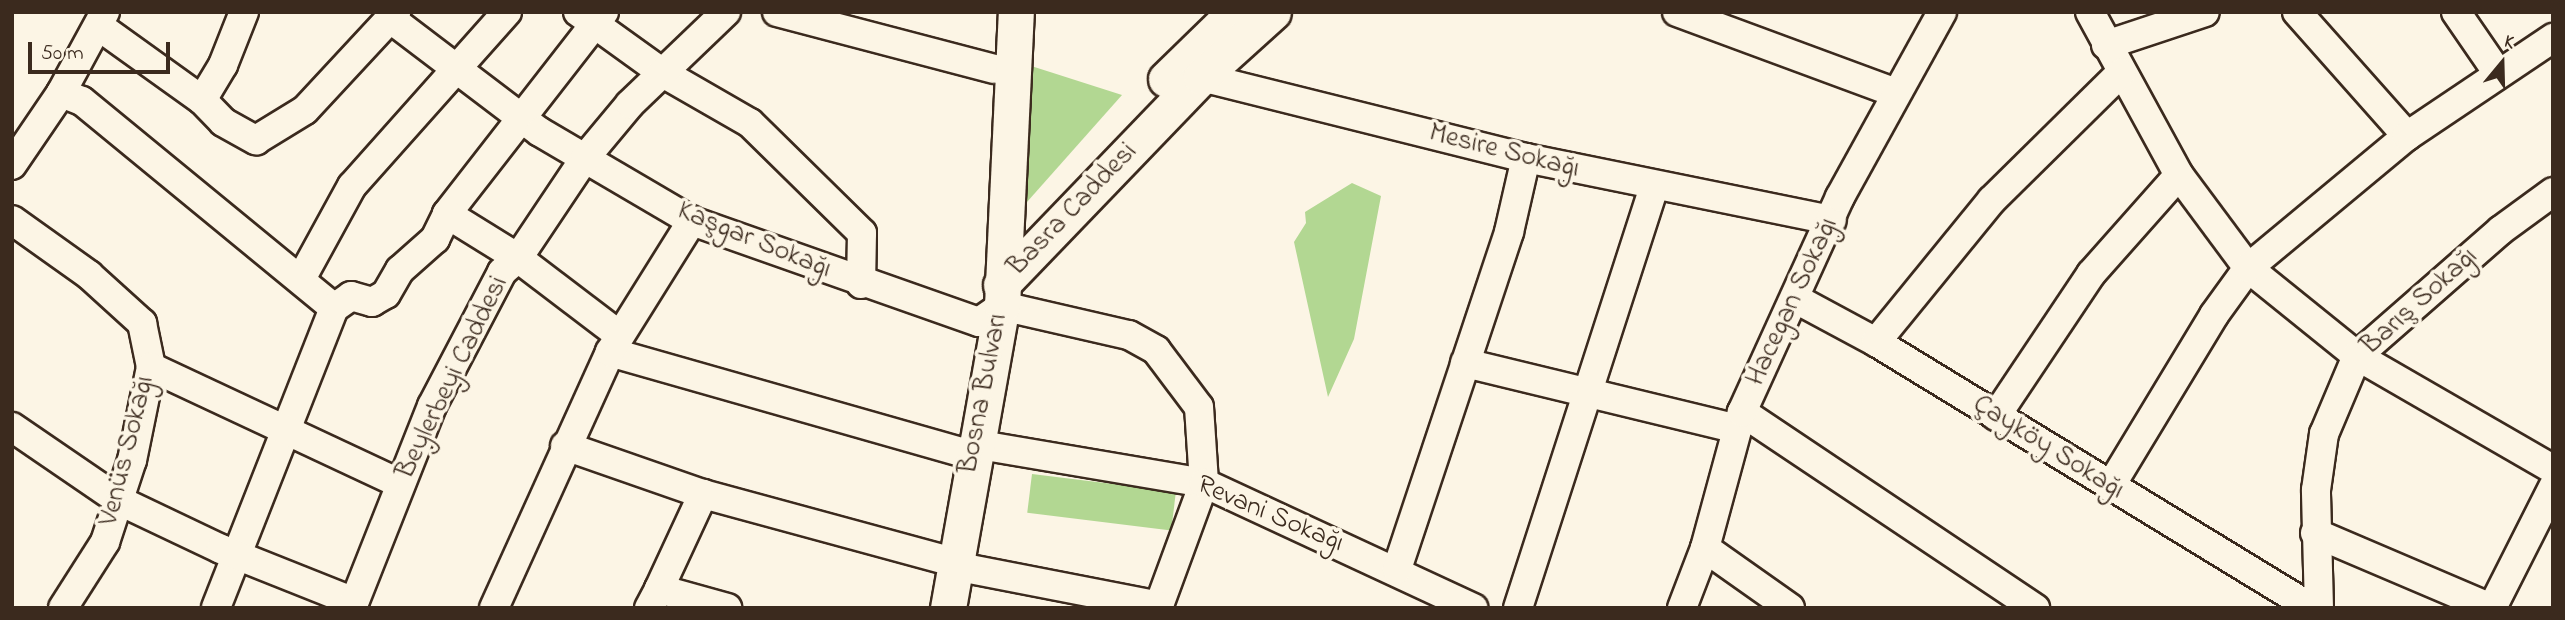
<!DOCTYPE html>
<html>
<head>
<meta charset="utf-8">
<style>
  body { margin:0 }
  #map { position:relative; width:2565px; height:620px; overflow:hidden; background:#fcf5e5; font-family:"Indie Flower",sans-serif }
  div>[style] { position:absolute }
  [style*='--x'] { left:calc(var(--x)*1px); top:calc(var(--y)*1px); width:calc(var(--w)*1px); rotate:calc(var(--a)*1deg) }
  .green>* { inset:0; background:#b2d792; transform-origin:0 0 }
  .roads { filter:drop-shadow(2px 0 #3b2a1e) drop-shadow(-2px 0 #3b2a1e) drop-shadow(0 2px #3b2a1e) drop-shadow(0 -2px #3b2a1e) }
  .minor>* { height:28px; margin:-14px; padding:0 14px; transform-origin:14px; border-radius:14px; background:#fcf5e5 }
  .major>* { height:35px; margin:-17.5px; padding:0 17.5px; transform-origin:17.5px; border-radius:17.5px; background:#fcf5e5 }
  span { translate:-50% -50%; white-space:nowrap; text-align:center; line-height:1.15; -webkit-text-stroke:7px #fcf5e5; paint-order:stroke }
  .street-label { font-size:28px; color:#3b2a1e }
  .frame { position:absolute; inset:0; border:14px solid #3b2a1e; pointer-events:none }
  .north { position:absolute; left:2467px; top:28px; width:70px; height:70px; -webkit-text-stroke:5px #fcf5e5; paint-order:stroke; rotate:19deg; font-size:19px; font-weight:700; line-height:28px; text-align:center; color:#3b2a1e }
  .north::after { content:''; display:block; margin:auto; width:24px; height:32px; background:#3b2a1e; clip-path:polygon(50% 0,100% 100%,50% 72%,0 100%) }
  .scale { position:absolute; left:28px; top:42px; width:142px; height:32px; box-sizing:border-box; border:4px solid #3b2a1e; border-top:0; padding-left:9px; font-size:21px; line-height:24px; white-space:nowrap; color:#3b2a1e; -webkit-text-stroke:5px #fcf5e5; paint-order:stroke }
</style>
</head>
<body>
<div id="map">
  <div class="green">
    <i style="clip-path:polygon(1025px 64px,1122px 95px,1019px 211px)"></i>
    <i style="clip-path:polygon(1352px 183px,1381px 196px,1354px 339px,1328px 397px,1294px 242px,1306px 223px,1305px 212px)"></i>
    <i style="left:1032px;top:474px;width:145px;height:39px;rotate:7deg"></i>
  </div>
  <div class="roads">
    <div class="minor">
      <i style="--x:578;--y:12;--w:105;--a:35.7"></i>
      <i style="--x:663;--y:73;--w:100;--a:29.9"></i>
      <i style="--x:750;--y:123;--w:157;--a:44.5"></i>
      <i style="--x:862;--y:233;--w:51;--a:91.1"></i>
      <i style="--x:604;--y:12;--w:256;--a:127.9"></i>
      <i style="--x:447;--y:214;--w:84;--a:31.8"></i>
      <i style="--x:518;--y:258;--w:127;--a:37.3"></i>
      <i style="--x:777;--y:12;--w:224;--a:14.7"></i>
      <i style="--x:1677;--y:12;--w:233;--a:20.3"></i>
      <i style="--x:2090;--y:12;--w:186;--a:61.4"></i>
      <i style="--x:2179;--y:175;--w:116;--a:53.4"></i>
      <i style="--x:2248;--y:268;--w:140;--a:38.9"></i>
      <i style="--x:2357;--y:356;--w:226;--a:30"></i>
      <i style="--x:2297;--y:12;--w:166;--a:48.4"></i>
      <i style="--x:2456;--y:12;--w:74;--a:55.5"></i>
      <i style="--x:391;--y:19;--w:187;--a:37.2"></i>
      <i style="--x:540;--y:132;--w:176;--a:30.4"></i>
      <i style="--x:692;--y:221;--w:304;--a:19.4"></i>
      <i style="--x:979;--y:322;--w:28;--a:-35"></i>
      <i style="--x:1002;--y:306;--w:130;--a:12.9"></i>
      <i style="--x:1129;--y:335;--w:31;--a:29"></i>
      <i style="--x:1156;--y:350;--w:71;--a:53"></i>
      <i style="--x:1199;--y:407;--w:76;--a:86.2"></i>
      <i style="--x:1204;--y:483;--w:133;--a:110.2"></i>
      <i style="--x:100;--y:27;--w:125;--a:35.6"></i>
      <i style="--x:202;--y:100;--w:30;--a:46"></i>
      <i style="--x:223;--y:122;--w:38;--a:29"></i>
      <i style="--x:256;--y:140;--w:57;--a:-31.5"></i>
      <i style="--x:305;--y:110;--w:134;--a:-47.1"></i>
      <i style="--x:2106;--y:45;--w:104;--a:-18.4"></i>
      <i style="--x:1191;--y:66;--w:15;--a:48"></i>
      <i style="--x:1201;--y:77;--w:335;--a:14"></i>
      <i style="--x:1526;--y:158;--w:312;--a:11.5"></i>
      <i style="--x:61;--y:93;--w:92;--a:-61.5"></i>
      <i style="--x:202;--y:100;--w:41;--a:-59"></i>
      <i style="--x:223;--y:65;--w:57;--a:-68.4"></i>
      <i style="--x:12;--y:165;--w:87;--a:-55.8"></i>
      <i style="--x:61;--y:93;--w:22;--a:21"></i>
      <i style="--x:82;--y:101;--w:326;--a:39.4"></i>
      <i style="--x:334;--y:308;--w:322;--a:111.5"></i>
      <i style="--x:12;--y:220;--w:95;--a:35.5"></i>
      <i style="--x:89;--y:275;--w:72;--a:42.2"></i>
      <i style="--x:142;--y:323;--w:45;--a:78.4"></i>
      <i style="--x:151;--y:367;--w:95;--a:101.5"></i>
      <i style="--x:132;--y:460;--w:86;--a:108.2"></i>
      <i style="--x:105;--y:542;--w:78;--a:122.5"></i>
      <i style="--x:301;--y:279;--w:106;--a:-61.3"></i>
      <i style="--x:352;--y:186;--w:233;--a:-48.3"></i>
      <i style="--x:1796;--y:299;--w:91;--a:28.3"></i>
      <i style="--x:1876;--y:342;--w:495;--a:31.4"></i>
      <i style="--x:334;--y:308;--w:21;--a:-35"></i>
      <i style="--x:351;--y:296;--w:22;--a:16"></i>
      <i style="--x:372;--y:302;--w:16;--a:-30"></i>
      <i style="--x:386;--y:294;--w:28;--a:-60"></i>
      <i style="--x:400;--y:270;--w:47;--a:-41.5"></i>
      <i style="--x:435;--y:239;--w:28;--a:-64"></i>
      <i style="--x:1876;--y:342;--w:183;--a:-50.8"></i>
      <i style="--x:1992;--y:200;--w:181;--a:-44.6"></i>
      <i style="--x:610;--y:352;--w:361;--a:15.9"></i>
      <i style="--x:1465;--y:363;--w:280;--a:13.6"></i>
      <i style="--x:151;--y:367;--w:274;--a:25.1"></i>
      <i style="--x:1742;--y:412;--w:353;--a:33.8"></i>
      <i style="--x:1996;--y:416;--w:171;--a:-56.2"></i>
      <i style="--x:2091;--y:274;--w:132;--a:-48.4"></i>
      <i style="--x:12;--y:427;--w:131;--a:34.4"></i>
      <i style="--x:120;--y:501;--w:112;--a:25.4"></i>
      <i style="--x:221;--y:549;--w:143;--a:21.7"></i>
      <i style="--x:974;--y:444;--w:233;--a:9.6"></i>
      <i style="--x:1204;--y:483;--w:297;--a:24.9"></i>
      <i style="--x:565;--y:446;--w:146;--a:19.2"></i>
      <i style="--x:703;--y:494;--w:244;--a:15.2"></i>
      <i style="--x:2110;--y:487;--w:201;--a:-58.8"></i>
      <i style="--x:2214;--y:315;--w:58;--a:-54.1"></i>
      <i style="--x:2248;--y:268;--w:207;--a:-39.7"></i>
      <i style="--x:2407;--y:136;--w:176;--a:-33.9"></i>
      <i style="--x:2315;--y:533;--w:191;--a:23.1"></i>
      <i style="--x:1705;--y:548;--w:104;--a:35.2"></i>
      <i style="--x:954;--y:566;--w:209;--a:11"></i>
      <i style="--x:1397;--y:569;--w:355;--a:-71.6"></i>
      <i style="--x:1509;--y:232;--w:76;--a:-77.1"></i>
      <i style="--x:659;--y:589;--w:105;--a:-65.1"></i>
      <i style="--x:352;--y:608;--w:217;--a:-68.4"></i>
      <i style="--x:432;--y:406;--w:151;--a:-62.4"></i>
      <i style="--x:502;--y:272;--w:21;--a:-41"></i>
      <i style="--x:518;--y:258;--w:120;--a:-56.2"></i>
      <i style="--x:585;--y:158;--w:70;--a:-50.2"></i>
      <i style="--x:630;--y:104;--w:133;--a:-43.8"></i>
      <i style="--x:494;--y:608;--w:281;--a:-65.6"></i>
      <i style="--x:610;--y:352;--w:155;--a:-58"></i>
      <i style="--x:649;--y:608;--w:21;--a:-62"></i>
      <i style="--x:659;--y:589;--w:71;--a:15.6"></i>
      <i style="--x:1518;--y:608;--w:442;--a:-72.1"></i>
      <i style="--x:1682;--y:608;--w:64;--a:-69"></i>
      <i style="--x:1705;--y:548;--w:141;--a:-74.8"></i>
      <i style="--x:1742;--y:412;--w:236;--a:-65.5"></i>
      <i style="--x:1840;--y:197;--w:211;--a:-61.1"></i>
      <i style="--x:2319;--y:608;--w:118;--a:-91.5"></i>
      <i style="--x:2316;--y:490;--w:57;--a:-81.9"></i>
      <i style="--x:2324;--y:434;--w:85;--a:-67.1"></i>
      <i style="--x:2357;--y:356;--w:191;--a:-41.2"></i>
      <i style="--x:2501;--y:230;--w:64;--a:-36.2"></i>
      <i style="--x:2492;--y:608;--w:136;--a:-63.2"></i>
    </div>
    <div class="major">
      <i style="--x:1166;--y:79;--w:96;--a:-44.2"></i>
      <i style="--x:1001;--y:285;--w:289;--a:-46.1"></i>
      <i style="--x:1201;--y:77;--w:97;--a:-42.1"></i>
      <i style="--x:948;--y:608;--w:307;--a:-79.9"></i>
      <i style="--x:1002;--y:306;--w:294;--a:-87.3"></i>
    </div>
  </div>
  <div class="street-label">
    <span style="left:1504px;top:152px;rotate:14deg">Mesire Sokağı</span>
    <span style="left:1073px;top:210px;rotate:-46deg">Basra Caddesi</span>
    <span style="left:754px;top:241px;rotate:22deg">Kaşgar Sokağı</span>
    <span style="left:1793px;top:302px;rotate:-65deg">Hacegan Sokağı</span>
    <span style="left:2420px;top:302px;rotate:-42deg">Barış Sokağı</span>
    <span style="left:453px;top:378px;rotate:-64deg">Beylerbeyi Caddesi</span>
    <span style="left:984px;top:394px;rotate:-79deg">Bosna Bulvarı</span>
    <span style="left:2048px;top:448px;rotate:32deg">Çayköy Sokağı</span>
    <span style="left:128px;top:451px;rotate:-76deg">Venüs Sokağı</span>
    <span style="left:1270px;top:515px;rotate:23deg">Revani Sokağı</span>
  </div>
  <div class="frame"></div>
  <div class="north">K</div>
  <div class="scale">50 m</div>
</div>
</body>
</html>
